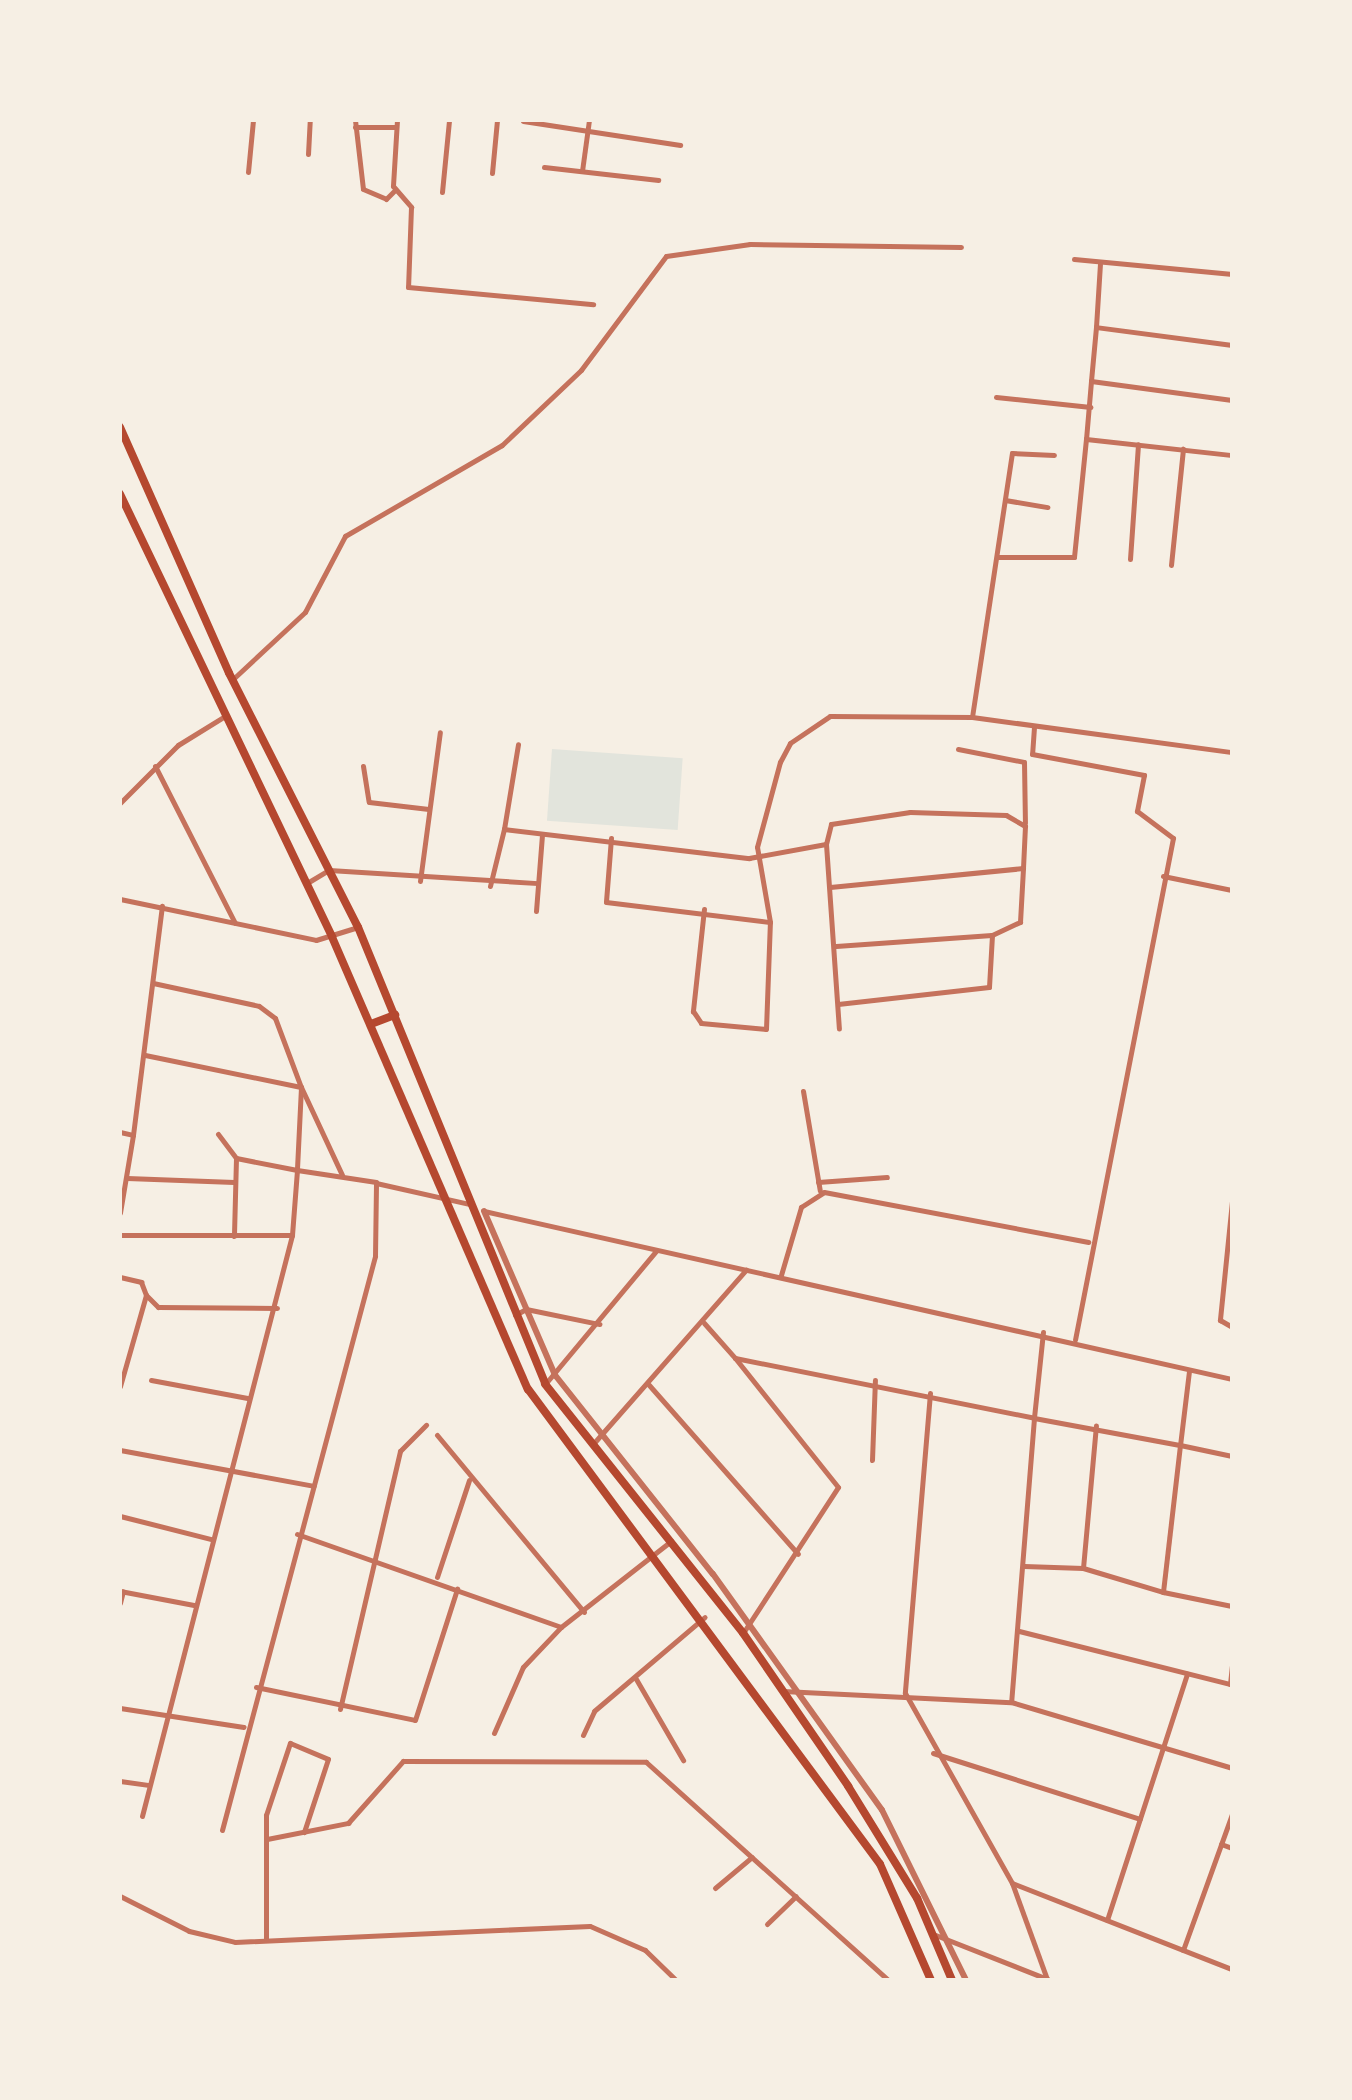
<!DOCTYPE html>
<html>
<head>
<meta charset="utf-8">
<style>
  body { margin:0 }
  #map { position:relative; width:1352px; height:2100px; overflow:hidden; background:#f6efe4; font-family:"Source Sans 3",sans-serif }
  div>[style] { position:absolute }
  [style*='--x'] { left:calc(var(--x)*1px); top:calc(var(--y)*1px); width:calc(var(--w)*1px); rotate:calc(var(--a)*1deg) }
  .green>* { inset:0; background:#e2e4dc; transform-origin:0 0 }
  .minor>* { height:5px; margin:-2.5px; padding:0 2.5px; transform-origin:2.5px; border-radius:2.5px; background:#c5725c }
  .tertiary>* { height:6px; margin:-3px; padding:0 3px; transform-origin:3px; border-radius:3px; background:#c5725c }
  .secondary>* { height:8px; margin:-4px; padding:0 4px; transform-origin:4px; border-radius:4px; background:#b5482f }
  span { translate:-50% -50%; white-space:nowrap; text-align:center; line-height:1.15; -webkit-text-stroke:8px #f6efe4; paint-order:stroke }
  .frame { position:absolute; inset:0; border:122px solid #f6efe4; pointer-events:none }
</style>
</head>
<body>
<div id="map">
  <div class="green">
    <i style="left:552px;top:749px;width:131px;height:72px;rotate:4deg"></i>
  </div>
  <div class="minor">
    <i style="--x:355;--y:120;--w:69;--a:83.4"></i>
    <i style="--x:363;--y:189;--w:25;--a:23"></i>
    <i style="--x:386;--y:199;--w:13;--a:-45"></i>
    <i style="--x:397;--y:120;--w:66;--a:93.5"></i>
    <i style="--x:393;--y:186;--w:28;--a:49"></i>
    <i style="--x:411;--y:207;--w:80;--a:92.1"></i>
    <i style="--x:408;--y:287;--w:186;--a:5.3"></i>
    <i style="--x:523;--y:121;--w:159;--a:8.7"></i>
    <i style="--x:355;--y:127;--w:41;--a:0"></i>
    <i style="--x:308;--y:154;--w:34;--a:-87"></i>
    <i style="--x:544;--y:167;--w:115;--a:6.5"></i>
    <i style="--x:582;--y:171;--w:51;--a:-82.2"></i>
    <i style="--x:248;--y:172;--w:52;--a:-84.5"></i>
    <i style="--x:492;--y:173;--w:53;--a:-84.6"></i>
    <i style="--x:442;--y:192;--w:72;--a:-84.4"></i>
    <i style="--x:1074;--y:259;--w:159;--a:5.4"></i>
    <i style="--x:1096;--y:327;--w:63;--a:-86.4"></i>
    <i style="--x:1232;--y:345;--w:137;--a:-172.5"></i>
    <i style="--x:1096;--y:327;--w:54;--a:95.3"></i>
    <i style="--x:1091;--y:381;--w:142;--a:7.7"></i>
    <i style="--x:1091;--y:381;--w:58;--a:94.9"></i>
    <i style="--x:1086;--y:439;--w:147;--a:6.3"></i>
    <i style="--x:996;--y:397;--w:95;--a:6.1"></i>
    <i style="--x:1005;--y:500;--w:43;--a:9.5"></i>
    <i style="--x:997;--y:557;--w:77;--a:0"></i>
    <i style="--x:1074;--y:557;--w:119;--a:-84.2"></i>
    <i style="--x:1130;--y:559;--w:115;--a:-86"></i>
    <i style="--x:1171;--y:565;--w:117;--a:-84.1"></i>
    <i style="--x:233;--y:679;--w:98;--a:-42.9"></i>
    <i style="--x:305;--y:612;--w:86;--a:-62.2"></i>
    <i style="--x:345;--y:536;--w:181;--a:-30.1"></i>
    <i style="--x:502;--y:445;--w:109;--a:-43.5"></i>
    <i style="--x:581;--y:370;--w:142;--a:-53.3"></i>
    <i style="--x:666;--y:256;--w:85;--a:-8.1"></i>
    <i style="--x:750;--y:244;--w:211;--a:0.8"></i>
    <i style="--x:972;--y:717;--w:267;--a:-81.4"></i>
    <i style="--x:1012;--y:453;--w:42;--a:2.7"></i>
    <i style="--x:1034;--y:727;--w:27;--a:94"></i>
    <i style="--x:1032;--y:754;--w:114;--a:10.6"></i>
    <i style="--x:1144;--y:775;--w:37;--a:101"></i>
    <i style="--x:1137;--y:811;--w:45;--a:36.9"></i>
    <i style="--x:1173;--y:838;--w:511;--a:101.05"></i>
    <i style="--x:958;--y:749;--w:67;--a:11.1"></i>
    <i style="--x:1024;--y:762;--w:61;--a:89.1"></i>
    <i style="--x:155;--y:766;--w:176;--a:63"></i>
    <i style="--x:363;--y:766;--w:36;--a:81"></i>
    <i style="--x:369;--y:802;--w:60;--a:6.7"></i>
    <i style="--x:120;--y:803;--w:82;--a:-45"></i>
    <i style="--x:178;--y:745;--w:55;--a:-31.7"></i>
    <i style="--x:504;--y:829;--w:86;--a:-80.6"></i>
    <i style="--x:611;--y:838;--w:64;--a:94.5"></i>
    <i style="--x:606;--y:902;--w:165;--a:7"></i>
    <i style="--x:770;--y:922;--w:76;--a:-99.8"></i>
    <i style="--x:757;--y:847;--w:88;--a:-74.9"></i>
    <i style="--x:780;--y:762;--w:21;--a:-62"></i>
    <i style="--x:790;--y:743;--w:48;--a:-34"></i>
    <i style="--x:830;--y:716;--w:142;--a:0.4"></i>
    <i style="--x:972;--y:717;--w:262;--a:7.7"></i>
    <i style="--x:1163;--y:876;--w:70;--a:11.5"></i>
    <i style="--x:420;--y:881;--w:150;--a:-82.4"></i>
    <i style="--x:307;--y:883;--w:26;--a:-31"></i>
    <i style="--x:329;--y:870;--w:209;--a:3.6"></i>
    <i style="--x:490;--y:886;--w:59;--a:-76.2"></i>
    <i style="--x:504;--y:829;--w:247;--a:6.8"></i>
    <i style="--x:749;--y:858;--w:78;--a:-10.3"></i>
    <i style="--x:830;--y:887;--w:194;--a:-5.6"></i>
    <i style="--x:1023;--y:868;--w:42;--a:-87.3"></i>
    <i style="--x:1025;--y:826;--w:22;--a:-150"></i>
    <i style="--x:1006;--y:815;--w:96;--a:-178.2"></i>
    <i style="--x:910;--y:812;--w:80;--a:171.4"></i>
    <i style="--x:831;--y:824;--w:21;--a:104"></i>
    <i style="--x:826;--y:844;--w:185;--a:86"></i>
    <i style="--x:120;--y:899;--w:200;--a:11.8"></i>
    <i style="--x:316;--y:940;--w:44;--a:-17.2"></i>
    <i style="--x:704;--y:909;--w:103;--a:96.2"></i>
    <i style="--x:693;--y:1011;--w:14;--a:56"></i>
    <i style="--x:701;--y:1023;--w:65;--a:5.3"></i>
    <i style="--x:766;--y:1029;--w:107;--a:-87.9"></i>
    <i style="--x:536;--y:911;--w:77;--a:-85.5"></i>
    <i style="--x:992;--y:935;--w:31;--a:-25"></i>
    <i style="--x:1020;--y:922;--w:54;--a:-86.8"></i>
    <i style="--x:836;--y:946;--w:156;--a:-4"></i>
    <i style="--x:992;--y:935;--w:52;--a:93.3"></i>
    <i style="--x:989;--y:987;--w:152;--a:173.6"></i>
    <i style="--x:153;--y:983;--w:108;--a:12.2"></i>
    <i style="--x:259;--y:1006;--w:20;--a:37"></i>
    <i style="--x:275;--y:1018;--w:74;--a:69.4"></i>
    <i style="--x:301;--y:1087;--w:83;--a:92.8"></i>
    <i style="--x:297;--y:1170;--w:62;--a:-168.9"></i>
    <i style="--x:145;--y:1055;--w:159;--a:11.6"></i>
    <i style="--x:301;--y:1087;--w:97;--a:65"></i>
    <i style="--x:803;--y:1091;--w:101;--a:80.4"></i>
    <i style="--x:120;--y:1132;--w:13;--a:13"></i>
    <i style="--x:133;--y:1135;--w:79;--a:99.5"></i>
    <i style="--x:218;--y:1134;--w:30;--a:53"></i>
    <i style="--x:236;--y:1158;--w:78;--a:91.5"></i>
    <i style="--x:133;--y:1135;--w:231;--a:-82.8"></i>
    <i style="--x:127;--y:1178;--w:107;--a:2.1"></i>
    <i style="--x:818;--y:1182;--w:69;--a:-4.1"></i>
    <i style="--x:1232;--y:1201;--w:120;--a:95.8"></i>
    <i style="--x:1220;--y:1320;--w:14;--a:30"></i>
    <i style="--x:484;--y:1211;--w:767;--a:12.66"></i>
    <i style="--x:120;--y:1235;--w:172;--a:0"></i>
    <i style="--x:292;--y:1235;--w:65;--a:-85.6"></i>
    <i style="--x:297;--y:1170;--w:80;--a:8.6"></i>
    <i style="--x:781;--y:1275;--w:71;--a:-73.6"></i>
    <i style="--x:801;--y:1207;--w:27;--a:-33"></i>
    <i style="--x:824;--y:1192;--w:269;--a:10.7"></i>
    <i style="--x:120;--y:1277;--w:22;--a:13"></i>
    <i style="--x:141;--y:1282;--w:14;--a:69"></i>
    <i style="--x:146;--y:1295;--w:95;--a:105.9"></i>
    <i style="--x:146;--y:1295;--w:17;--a:45"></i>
    <i style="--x:158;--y:1307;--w:119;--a:0.5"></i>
    <i style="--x:515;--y:1315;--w:13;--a:-29"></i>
    <i style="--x:526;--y:1309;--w:75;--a:11.6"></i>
    <i style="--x:704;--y:1323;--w:47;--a:48.5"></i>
    <i style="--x:1043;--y:1332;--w:86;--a:96"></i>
    <i style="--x:1034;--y:1418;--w:148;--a:10.5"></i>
    <i style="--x:1180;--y:1445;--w:148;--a:96.6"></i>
    <i style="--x:1163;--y:1592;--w:70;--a:11.5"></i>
    <i style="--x:1189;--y:1371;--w:75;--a:96.9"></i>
    <i style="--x:1180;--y:1445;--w:53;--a:11.9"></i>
    <i style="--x:151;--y:1380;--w:98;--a:10.6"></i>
    <i style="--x:546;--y:1383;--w:172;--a:-50.2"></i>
    <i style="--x:649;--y:1385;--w:225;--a:48.6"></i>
    <i style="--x:930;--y:1393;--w:301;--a:94.8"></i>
    <i style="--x:905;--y:1693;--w:218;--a:60.6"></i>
    <i style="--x:1012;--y:1883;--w:102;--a:70"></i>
    <i style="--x:437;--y:1435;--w:230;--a:50.3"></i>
    <i style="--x:593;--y:1444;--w:232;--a:-48.7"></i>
    <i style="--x:120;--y:1450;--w:197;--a:10.5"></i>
    <i style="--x:872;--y:1460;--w:80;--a:-87.9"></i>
    <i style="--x:120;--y:1516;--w:94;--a:14.2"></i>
    <i style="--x:297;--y:1534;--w:280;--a:19.4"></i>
    <i style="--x:561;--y:1627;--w:140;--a:-38"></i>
    <i style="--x:1024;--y:1566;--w:59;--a:1.9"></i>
    <i style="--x:1083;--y:1568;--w:84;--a:16.7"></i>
    <i style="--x:1083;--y:1568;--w:143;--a:-84.8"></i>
    <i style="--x:437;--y:1577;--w:102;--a:-71.7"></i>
    <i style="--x:120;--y:1591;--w:75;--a:10.7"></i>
    <i style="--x:120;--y:1603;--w:12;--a:-76"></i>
    <i style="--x:1019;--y:1631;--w:218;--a:14.1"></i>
    <i style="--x:1230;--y:1684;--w:18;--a:-84"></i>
    <i style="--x:743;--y:1633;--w:174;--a:-56.9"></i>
    <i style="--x:838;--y:1487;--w:165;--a:-128.6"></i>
    <i style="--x:735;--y:1358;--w:305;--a:11.3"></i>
    <i style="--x:1034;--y:1418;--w:285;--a:94.6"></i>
    <i style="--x:636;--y:1679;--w:94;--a:59.9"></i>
    <i style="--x:256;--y:1687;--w:162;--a:11.7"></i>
    <i style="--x:415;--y:1720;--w:138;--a:-72.2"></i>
    <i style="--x:783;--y:1691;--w:228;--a:2.8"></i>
    <i style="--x:1011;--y:1702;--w:231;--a:16.6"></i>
    <i style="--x:120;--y:1708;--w:125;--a:8.7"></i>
    <i style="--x:340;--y:1709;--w:265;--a:-76.9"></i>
    <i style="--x:400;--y:1451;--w:37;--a:-45"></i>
    <i style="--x:494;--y:1733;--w:72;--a:-66.3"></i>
    <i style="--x:523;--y:1667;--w:55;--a:-46.5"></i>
    <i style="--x:583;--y:1735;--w:26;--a:-65"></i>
    <i style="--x:594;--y:1711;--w:145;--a:-40.3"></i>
    <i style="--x:933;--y:1753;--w:217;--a:17.7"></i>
    <i style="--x:120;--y:1781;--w:28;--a:8"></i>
    <i style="--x:142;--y:1816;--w:600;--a:-75.52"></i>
    <i style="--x:222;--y:1830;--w:594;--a:-75.07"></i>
    <i style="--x:375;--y:1256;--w:73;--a:-89.2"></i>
    <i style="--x:376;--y:1183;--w:95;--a:12.7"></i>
    <i style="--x:267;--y:1839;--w:83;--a:-11.2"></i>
    <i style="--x:348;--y:1823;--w:83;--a:-48.4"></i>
    <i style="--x:403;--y:1761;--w:243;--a:0.2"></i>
    <i style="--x:646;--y:1762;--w:326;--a:42"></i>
    <i style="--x:1221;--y:1844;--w:12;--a:20"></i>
    <i style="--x:1012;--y:1883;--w:236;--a:21.4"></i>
    <i style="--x:715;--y:1888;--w:48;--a:-40"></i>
    <i style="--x:120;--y:1896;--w:77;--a:26.9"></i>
    <i style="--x:189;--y:1931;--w:47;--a:13.4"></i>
    <i style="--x:235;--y:1942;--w:355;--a:-2.6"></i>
    <i style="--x:590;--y:1926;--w:60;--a:23.6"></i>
    <i style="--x:645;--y:1950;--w:43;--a:44.1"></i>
    <i style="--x:1107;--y:1920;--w:259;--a:-72"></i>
    <i style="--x:767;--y:1924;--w:40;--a:-44"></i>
    <i style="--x:933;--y:1934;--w:123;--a:21.5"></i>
    <i style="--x:266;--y:1938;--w:123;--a:-90"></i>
    <i style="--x:266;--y:1815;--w:76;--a:-71.6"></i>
    <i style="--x:290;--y:1743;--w:41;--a:22.8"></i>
    <i style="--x:328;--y:1759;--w:77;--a:108.2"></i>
    <i style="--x:1183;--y:1950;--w:145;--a:-70.2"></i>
  </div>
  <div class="tertiary">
    <i style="--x:484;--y:1211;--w:179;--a:66.6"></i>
    <i style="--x:555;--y:1375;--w:254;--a:51.6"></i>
    <i style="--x:713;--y:1574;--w:290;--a:54.4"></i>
    <i style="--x:882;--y:1810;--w:190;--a:63.7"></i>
  </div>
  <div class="secondary">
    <i style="--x:120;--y:427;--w:269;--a:66.1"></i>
    <i style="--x:229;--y:673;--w:285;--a:63.1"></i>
    <i style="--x:358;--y:927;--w:494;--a:67.7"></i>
    <i style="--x:545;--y:1384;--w:318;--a:51.5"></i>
    <i style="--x:743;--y:1633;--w:186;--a:55.5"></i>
    <i style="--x:848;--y:1786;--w:132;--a:58.4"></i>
    <i style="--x:917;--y:1898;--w:89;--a:66.9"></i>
    <i style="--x:120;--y:494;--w:491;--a:64.4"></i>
    <i style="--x:332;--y:937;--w:493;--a:66.6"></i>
    <i style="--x:528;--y:1389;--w:591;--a:53.46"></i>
    <i style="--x:880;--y:1864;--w:127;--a:66.3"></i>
    <i style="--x:371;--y:1024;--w:26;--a:-21"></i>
  </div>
  <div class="frame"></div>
</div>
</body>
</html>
